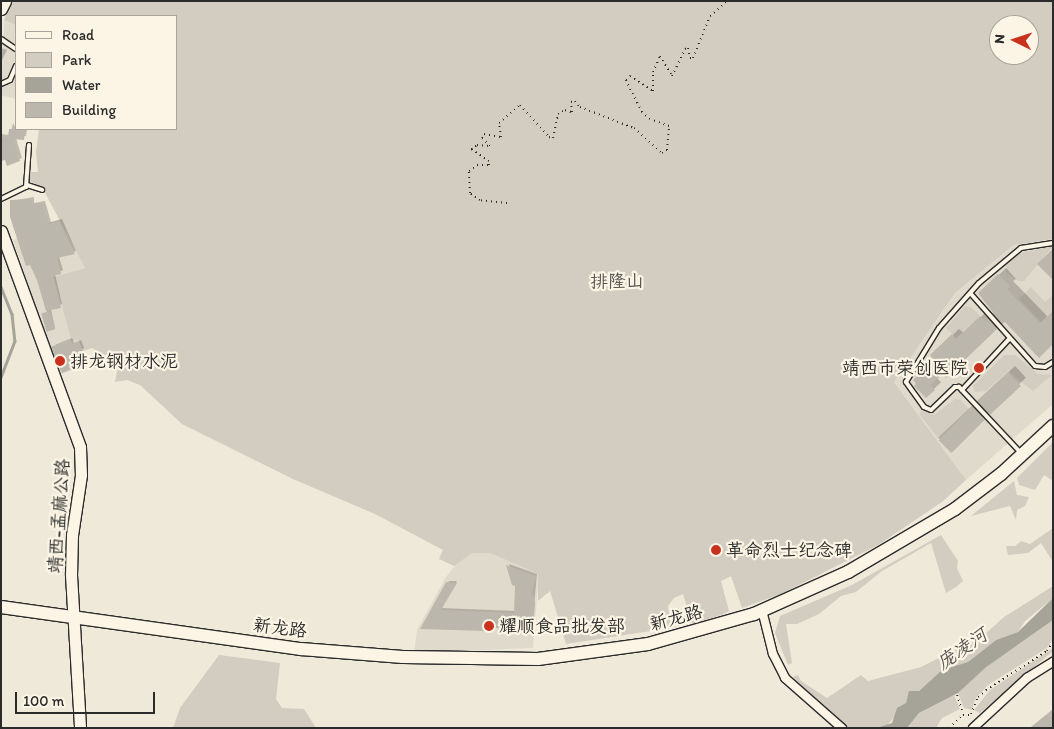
<!DOCTYPE html>
<html>
<head>
<meta charset="utf-8">
<style>
  body { margin:0 }
  #map { position:relative; width:1054px; height:729px; overflow:hidden; background:#efe9da; font-family:Itim,"LXGW WenKai TC",sans-serif }
  div>[style] { position:absolute }
  [style*='--x'] { left:calc(var(--x)*1px); top:calc(var(--y)*1px); width:calc(var(--w)*1px); rotate:calc(var(--a)*1deg) }
  .built>* { inset:0; background:#e0dacc }
  .green>* { inset:0; background:#d2cdc0 }
  .water>* { inset:0; background:#a6a399 }
  .shadow>* { inset:0; background:#0003; transform-origin:0 0 }
  .stream>* { height:2.5px; margin:-1.25px; padding:0 1.25px; transform-origin:1.25px; border-radius:1.25px; background:#a6a399 }
  .building>* { inset:0; background:#bcb7ac; transform-origin:0 0 }
  .path>* { height:2px; margin-top:-1px; transform-origin:0; background:repeating-linear-gradient(90deg,#2b2b2b 0 1px,transparent 0 5px) }
  .roads { filter:drop-shadow(1px 0 #2b2b2b) drop-shadow(-1px 0 #2b2b2b) drop-shadow(0 1px #2b2b2b) drop-shadow(0 -1px #2b2b2b) }
  .service>* { height:4px; margin:-2px; padding:0 2px; transform-origin:2px; border-radius:2px; background:#fcf5e5 }
  .minor>* { height:8px; margin:-4px; padding:0 4px; transform-origin:4px; border-radius:4px; background:#fcf5e5 }
  .secondary>* { height:11px; margin:-5.5px; padding:0 5.5px; transform-origin:5.5px; border-radius:5.5px; background:#fcf5e5 }
  .primary>* { height:12px; margin:-6px; padding:0 6px; transform-origin:6px; border-radius:6px; background:#fcf5e5 }
  .dots>* { width:14px; height:14px; translate:-50% -50%; box-sizing:border-box; border:2px solid #fcf5e5; border-radius:50% }
  span { translate:-50% -50%; white-space:nowrap; text-align:center; line-height:1.15; -webkit-text-stroke:4.5px #fcf5e5; paint-order:stroke }
  .park-label { font-size:18px; color:#555450 }
  .poi-label { font-size:18px; color:#2b2b2b }
  .left { translate:0 -50%; text-align:left }
  .right { translate:-100% -50%; text-align:right }
  .street-label { font-size:18px; color:#2b2b2b }
  .water-label { font-size:19px; color:#565552; font-style:italic }
  .frame { position:absolute; inset:0; border:2px solid #2b2b2b; pointer-events:none }
  .legend { position:absolute; left:15px; top:15px; width:162px; height:115px; box-sizing:border-box; background:#fcf5e5; border:1px solid #a8a49b; margin:0; padding:6px 9px; list-style:none; font-size:15px; color:#2b2b2b }
  .legend li { display:flex; align-items:center; gap:10px; height:25px }
  .legend b { width:25px; border:1px solid #a8a49b }
  .north { position:absolute; left:989px; top:15px; width:50px; height:50px; box-sizing:border-box; background:#fcf5e5; border:1px solid #a8a49b; border-radius:50%; rotate:274deg; font-size:14px; font-weight:700; line-height:20px; text-align:center; color:#2b2b2b }
  .north::after { content:''; display:block; margin:auto; width:18px; height:22px; background:#c8321e; clip-path:polygon(50% 0,100% 100%,50% 72%,0 100%) }
  .scale { position:absolute; left:15px; top:692px; width:140px; height:22px; box-sizing:border-box; border:2px solid #2b2b2b; border-top:0; padding-left:6px; font-size:15px; line-height:18px; white-space:nowrap; color:#2b2b2b; -webkit-text-stroke:4px #fcf5e5; paint-order:stroke }
</style>
</head>
<body>
<div id="map">
  <div class="built">
    <i style="clip-path:polygon(4px 20px,16px 25px,16px 99px,1px 95px)"></i>
    <i style="clip-path:polygon(60px 220px,85px 268px,55px 277px,73px 342px,78px 340px,84px 352px,78px 354px,83px 366px,59px 375px,13px 240px,43px 231px,42px 224px)"></i>
    <i style="clip-path:polygon(1053px 239px,1053px 404px,966px 480px,894px 382px,955px 293px,1014px 245px)"></i>
    <i style="clip-path:polygon(472px 553px,490px 553px,539px 574px,533px 648px,414px 653px,417px 630px,446px 577px,461px 558px)"></i>
  </div>
  <div class="green">
    <i style="clip-path:polygon(evenodd,12px 1px,1053px 1px,1053px 239px,1014px 245px,955px 293px,894px 382px,966px 480px,942px 502px,878px 545px,781px 594px,742px 608px,731px 576px,721px 581px,729px 611px,721px 615px,692px 624px,683px 594px,674px 598px,668px 606px,671px 628px,566px 644px,550px 591px,538px 601px,538px 574px,490px 553px,472px 553px,454px 566px,439px 559px,443px 550px,375px 514px,293px 479px,182px 424px,140px 385px,127px 380px,115px 382px,120px 356px,103px 355px,92px 348px,83px 351px,78px 340px,72px 342px,54px 277px,85px 268px,43px 189px,30px 181px,29px 172px,38px 172px,36px 152px,39px 129px,176px 129px,176px 16px,16px 16px,16px 25px,4px 20px,12px 1px,999px 25px,1029px 25px,1029px 55px,999px 55px,999px 25px)"></i>
    <i style="clip-path:polygon(1053px 246px,1024px 281px,1018px 281px,1006px 272px,1006px 263px,1017px 254px)"></i>
    <i style="clip-path:polygon(1031px 287px,1045px 302px,1053px 295px,1053px 310px,1041px 322px,1019px 299px)"></i>
    <i style="clip-path:polygon(965px 306px,971px 307px,980px 316px,956px 338px,946px 328px)"></i>
    <i style="clip-path:polygon(1004px 355px,1015px 355px,1038px 374px,1052px 375px,1033px 391px,1008px 371px,986px 391px,975px 392px,973px 386px)"></i>
    <i style="clip-path:polygon(955px 399px,961px 400px,969px 409px,938px 438px,919px 414px,922px 410px,934px 415px)"></i>
    <i style="clip-path:polygon(1053px 442px,1053px 481px,1044px 475px,1035px 490px,1019px 485px,1017px 478px)"></i>
    <i style="clip-path:polygon(1014px 481px,1017px 495px,1029px 497px,1025px 506px,1017px 510px,1016px 520px,1010px 506px,971px 516px)"></i>
    <i style="clip-path:polygon(1053px 528px,1053px 562px,1041px 543px,1028px 553px,1008px 555px,1006px 546px,1015px 546px,1021px 541px,1030px 544px)"></i>
    <i style="clip-path:polygon(941px 535px,958px 561px,957px 568px,963px 581px,956px 587px,946px 593px,931px 543px,882px 571px,856px 592px,841px 596px,819px 614px,797px 624px,786px 624px,792px 663px,788px 665px,775px 633px,780px 616px,852px 585px)"></i>
    <i style="clip-path:polygon(1053px 586px,1052px 599px,1025px 621px,1018px 632px,996px 640px,968px 662px,942px 670px,919px 691px,909px 694px,906px 703px,886px 727px,849px 728px,817px 704px,793px 677px,798px 675px,801px 681px,827px 698px,861px 675px,868px 681px,921px 667px,983px 636px,1004px 617px)"></i>
    <i style="clip-path:polygon(1053px 620px,1053px 639px,1047px 648px,988px 685px,975px 699px,972px 710px,964px 708px,958px 693px,975px 675px)"></i>
    <i style="clip-path:polygon(1053px 648px,1053px 651px,980px 713px,974px 710px,990px 690px)"></i>
    <i style="clip-path:polygon(219px 655px,280px 663px,276px 699px,282px 708px,304px 709px,316px 728px,173px 728px,180px 708px)"></i>
    <i style="clip-path:polygon(954px 695px,960px 709px,942px 718px,936px 728px,907px 728px,919px 713px)"></i>
  </div>
  <div class="water">
    <i style="clip-path:polygon(1053px 598px,1053px 620px,985px 668px,958px 693px,919px 713px,907px 728px,877px 728px,892px 723px,897px 708px,906px 703px,909px 691px,919px 691px,942px 670px,968px 662px,996px 640px,1018px 632px)"></i>
  </div>
  <div class="shadow">
    <i style="clip-path:polygon(1px 48px,7px 50px,1px 62px)"></i>
    <i style="clip-path:polygon(13px 123px,16px 129px,27px 129px,26px 136px,16px 138px,22px 158px,8px 164px,6px 159px,1px 159px,1px 134px,10px 135px)"></i>
    <i style="clip-path:polygon(34px 197px,34px 203px,45px 201px,51px 222px,62px 219px,76px 251px,59px 257px,63px 270px,55px 274px,62px 304px,51px 309px,55px 328px,42px 314px,47px 312px,39px 279px,11px 201px)"></i>
    <i style="clip-path:polygon(1006px 268px,1016px 279px,1013px 281px,1048px 317px,1053px 342px,1005px 320px,946px 376px,942px 372px,937px 378px,941px 382px,926px 397px,936px 359px,932px 355px,959px 329px,964px 333px,987px 311px,991px 315px,995px 312px,979px 294px)"></i>
    <i style="clip-path:polygon(72px 338px,74px 343px,81px 340px,84px 348px,78px 352px,80px 364px,55px 345px)"></i>
    <i style="left:1015px;top:366px;width:16px;height:105px;rotate:47deg"></i>
    <i style="clip-path:polygon(509px 564px,537px 574px,532px 627px,422px 627px,449px 581px,457px 581px,441px 608px,516px 611px,516px 585px)"></i>
    <i style="clip-path:polygon(1053px 709px,1053px 728px,1030px 728px)"></i>
  </div>
  <div class="stream">
    <i style="--x:1;--y:287;--w:29;--a:68"></i>
    <i style="--x:12;--y:314;--w:27;--a:84"></i>
    <i style="--x:15;--y:341;--w:40;--a:111"></i>
  </div>
  <div class="building">
    <i style="clip-path:polygon(9px 129px,25px 129px,24px 140px,13px 139px,20px 161px,7px 166px,5px 160px,1px 161px,1px 137px,8px 137px)"></i>
    <i style="clip-path:polygon(32px 199px,32px 205px,42px 203px,49px 224px,59px 221px,75px 254px,57px 258px,61px 274px,53px 276px,61px 308px,46px 311px,37px 280px,30px 265px,26px 266px,10px 217px,10px 200px)"></i>
    <i style="clip-path:polygon(1053px 249px,1053px 280px,1037px 264px)"></i>
    <i style="clip-path:polygon(998px 274px,1010px 286px,1007px 289px,1040px 323px,1053px 311px,1053px 344px,1039px 358px,1005px 322px,1002px 324px,978px 293px)"></i>
    <i style="left:50px;top:311px;width:19px;height:9px;rotate:74deg"></i>
    <i style="clip-path:polygon(980px 316px,984px 321px,987px 318px,997px 329px,946px 378px,942px 374px,931px 385px,935px 390px,926px 398px,914px 386px,916px 384px,913px 380px,934px 360px,930px 355px,952px 334px,956px 339px)"></i>
    <i style="clip-path:polygon(70px 339px,72px 344px,79px 341px,83px 351px,76px 354px,81px 365px,62px 373px,51px 347px)"></i>
    <i style="left:1008px;top:372px;width:19px;height:42px;rotate:47deg"></i>
    <i style="left:972px;top:407px;width:18px;height:47px;rotate:45deg"></i>
    <i style="clip-path:polygon(506px 565px,536px 576px,532px 592px,535px 603px,533px 628px,485px 628px,485px 631px,420px 629px,446px 582px,457px 583px,441px 610px,514px 613px,515px 586px,512px 585px)"></i>
    <i style="clip-path:polygon(1053px 715px,1053px 728px,1030px 728px,1045px 716px)"></i>
  </div>
  <div class="path">
    <i style="--x:507;--y:203;--w:27;--a:-174"></i>
    <i style="--x:480;--y:200;--w:12;--a:-145"></i>
    <i style="--x:470;--y:193;--w:22;--a:-93"></i>
    <i style="--x:469;--y:171;--w:10;--a:-37"></i>
    <i style="--x:477;--y:165;--w:12;--a:0"></i>
    <i style="--x:489;--y:165;--w:4;--a:-90"></i>
    <i style="--x:489;--y:161;--w:22;--a:-146"></i>
    <i style="--x:471;--y:149;--w:7;--a:-34"></i>
    <i style="--x:477;--y:145;--w:13;--a:4"></i>
    <i style="--x:490;--y:146;--w:11;--a:-135"></i>
    <i style="--x:482;--y:138;--w:4;--a:-63"></i>
    <i style="--x:484;--y:134;--w:17;--a:10"></i>
    <i style="--x:501;--y:137;--w:14;--a:-98"></i>
    <i style="--x:499;--y:123;--w:28;--a:-41"></i>
    <i style="--x:520;--y:105;--w:43;--a:47.8"></i>
    <i style="--x:549;--y:137;--w:4;--a:14"></i>
    <i style="--x:553;--y:138;--w:25;--a:-78"></i>
    <i style="--x:558;--y:114;--w:8;--a:-30"></i>
    <i style="--x:565;--y:110;--w:7;--a:16"></i>
    <i style="--x:572;--y:112;--w:10;--a:-96"></i>
    <i style="--x:571;--y:102;--w:4;--a:-14"></i>
    <i style="--x:575;--y:101;--w:8;--a:50"></i>
    <i style="--x:580;--y:107;--w:58;--a:21.3"></i>
    <i style="--x:634;--y:128;--w:38;--a:42"></i>
    <i style="--x:662;--y:153;--w:6;--a:-31"></i>
    <i style="--x:667;--y:150;--w:24;--a:-85"></i>
    <i style="--x:669;--y:126;--w:20;--a:-160"></i>
    <i style="--x:650;--y:119;--w:11;--a:-139"></i>
    <i style="--x:642;--y:112;--w:36;--a:-117"></i>
    <i style="--x:626;--y:80;--w:6;--a:-45"></i>
    <i style="--x:630;--y:76;--w:27;--a:33"></i>
    <i style="--x:653;--y:91;--w:19;--a:-90"></i>
    <i style="--x:653;--y:72;--w:17;--a:-66"></i>
    <i style="--x:660;--y:56;--w:23;--a:59"></i>
    <i style="--x:672;--y:76;--w:30;--a:-64"></i>
    <i style="--x:685;--y:49;--w:3;--a:-18"></i>
    <i style="--x:688;--y:48;--w:10;--a:79"></i>
    <i style="--x:690;--y:58;--w:3;--a:0"></i>
    <i style="--x:693;--y:58;--w:45;--a:-68"></i>
    <i style="--x:710;--y:16;--w:23;--a:-41"></i>
    <i style="--x:957;--y:695;--w:20;--a:72"></i>
    <i style="--x:971;--y:714;--w:18;--a:-68"></i>
    <i style="--x:978;--y:697;--w:11;--a:-41"></i>
    <i style="--x:986;--y:690;--w:72;--a:-32.6"></i>
    <i style="--x:1047;--y:651;--w:11;--a:-56"></i>
    <i style="--x:949;--y:728;--w:19;--a:-43"></i>
    <i style="--x:963;--y:715;--w:9;--a:0"></i>
  </div>
  <div class="roads">
    <div class="service">
      <i style="--x:1;--y:39;--w:18;--a:34"></i>
      <i style="--x:1;--y:84;--w:10;--a:-24"></i>
      <i style="--x:10;--y:80;--w:15;--a:-67"></i>
      <i style="--x:27;--y:185;--w:16;--a:18"></i>
      <i style="--x:1;--y:199;--w:28;--a:-26"></i>
      <i style="--x:26;--y:187;--w:42;--a:-85.9"></i>
      <i style="--x:971;--y:294;--w:96;--a:48.4"></i>
      <i style="--x:1035;--y:366;--w:10;--a:6"></i>
      <i style="--x:1045;--y:367;--w:9;--a:-32"></i>
      <i style="--x:962;--y:390;--w:69;--a:-47.3"></i>
      <i style="--x:1021;--y:453;--w:91;--a:-133.2"></i>
      <i style="--x:959;--y:387;--w:4;--a:180"></i>
      <i style="--x:955;--y:387;--w:33;--a:136"></i>
      <i style="--x:931;--y:410;--w:8;--a:-157"></i>
      <i style="--x:924;--y:407;--w:31;--a:-126"></i>
      <i style="--x:906;--y:382;--w:63;--a:-58.6"></i>
      <i style="--x:939;--y:328;--w:60;--a:-48.4"></i>
      <i style="--x:979;--y:283;--w:55;--a:-39.8"></i>
      <i style="--x:1021;--y:248;--w:32;--a:-9"></i>
    </div>
    <div class="minor">
      <i style="--x:762;--y:610;--w:45;--a:76"></i>
      <i style="--x:773;--y:654;--w:27;--a:63"></i>
      <i style="--x:785;--y:678;--w:76;--a:41.3"></i>
      <i style="--x:973;--y:728;--w:74;--a:-42.8"></i>
      <i style="--x:1027;--y:678;--w:31;--a:-32"></i>
    </div>
    <div class="secondary">
      <i style="--x:1;--y:9;--w:9;--a:-63"></i>
      <i style="--x:1;--y:231;--w:230;--a:69.9"></i>
      <i style="--x:80;--y:447;--w:28;--a:88"></i>
      <i style="--x:81;--y:475;--w:61;--a:98.5"></i>
      <i style="--x:72;--y:535;--w:40;--a:91.4"></i>
      <i style="--x:71;--y:575;--w:153;--a:86.6"></i>
    </div>
    <div class="primary">
      <i style="--x:1;--y:607;--w:303;--a:8"></i>
      <i style="--x:301;--y:649;--w:102;--a:4.5"></i>
      <i style="--x:403;--y:657;--w:135;--a:0.8"></i>
      <i style="--x:538;--y:659;--w:111;--a:-7.8"></i>
      <i style="--x:648;--y:644;--w:110;--a:-15.8"></i>
      <i style="--x:754;--y:614;--w:103;--a:-24.1"></i>
      <i style="--x:848;--y:572;--w:124;--a:-30.5"></i>
      <i style="--x:955;--y:509;--w:58;--a:-37.3"></i>
      <i style="--x:1001;--y:474;--w:71;--a:-42.7"></i>
    </div>
  </div>
  <div class="dots">
    <i style="left:60px;top:361px;background:#c8321e"></i>
    <i style="left:979px;top:368px;background:#c8321e"></i>
    <i style="left:716px;top:550px;background:#c8321e"></i>
    <i style="left:489px;top:626px;background:#c8321e"></i>
  </div>
  <div class="park-label">
    <span style="left:617px;top:281px">排隆山</span>
  </div>
  <div class="poi-label">
    <span class="left" style="left:70px;top:361px">排龙钢材水泥</span>
    <span class="right" style="left:968px;top:368px">靖西市荣创医院</span>
    <span class="left" style="left:726px;top:550px">革命烈士纪念碑</span>
    <span class="left" style="left:499px;top:626px">耀顺食品批发部</span>
  </div>
  <div class="street-label">
    <span style="left:59px;top:516px;rotate:-86deg">靖西-孟麻公路</span>
    <span style="left:676px;top:618px;rotate:-15deg">新龙路</span>
    <span style="left:280px;top:628px;rotate:7deg">新龙路</span>
  </div>
  <div class="water-label">
    <span style="left:962px;top:649px;rotate:-35deg">庞凌河</span>
  </div>
  <div class="frame"></div>
  <ul class="legend">
  <li><b style="height:6px;background:#fcf5e5"></b>Road</li>
  <li><b style="height:14px;background:#d2cdc0"></b>Park</li>
  <li><b style="height:14px;background:#a6a399"></b>Water</li>
  <li><b style="height:14px;background:#bcb7ac"></b>Building</li>
  </ul>
  <div class="north">N</div>
  <div class="scale">100 m</div>
</div>
</body>
</html>
